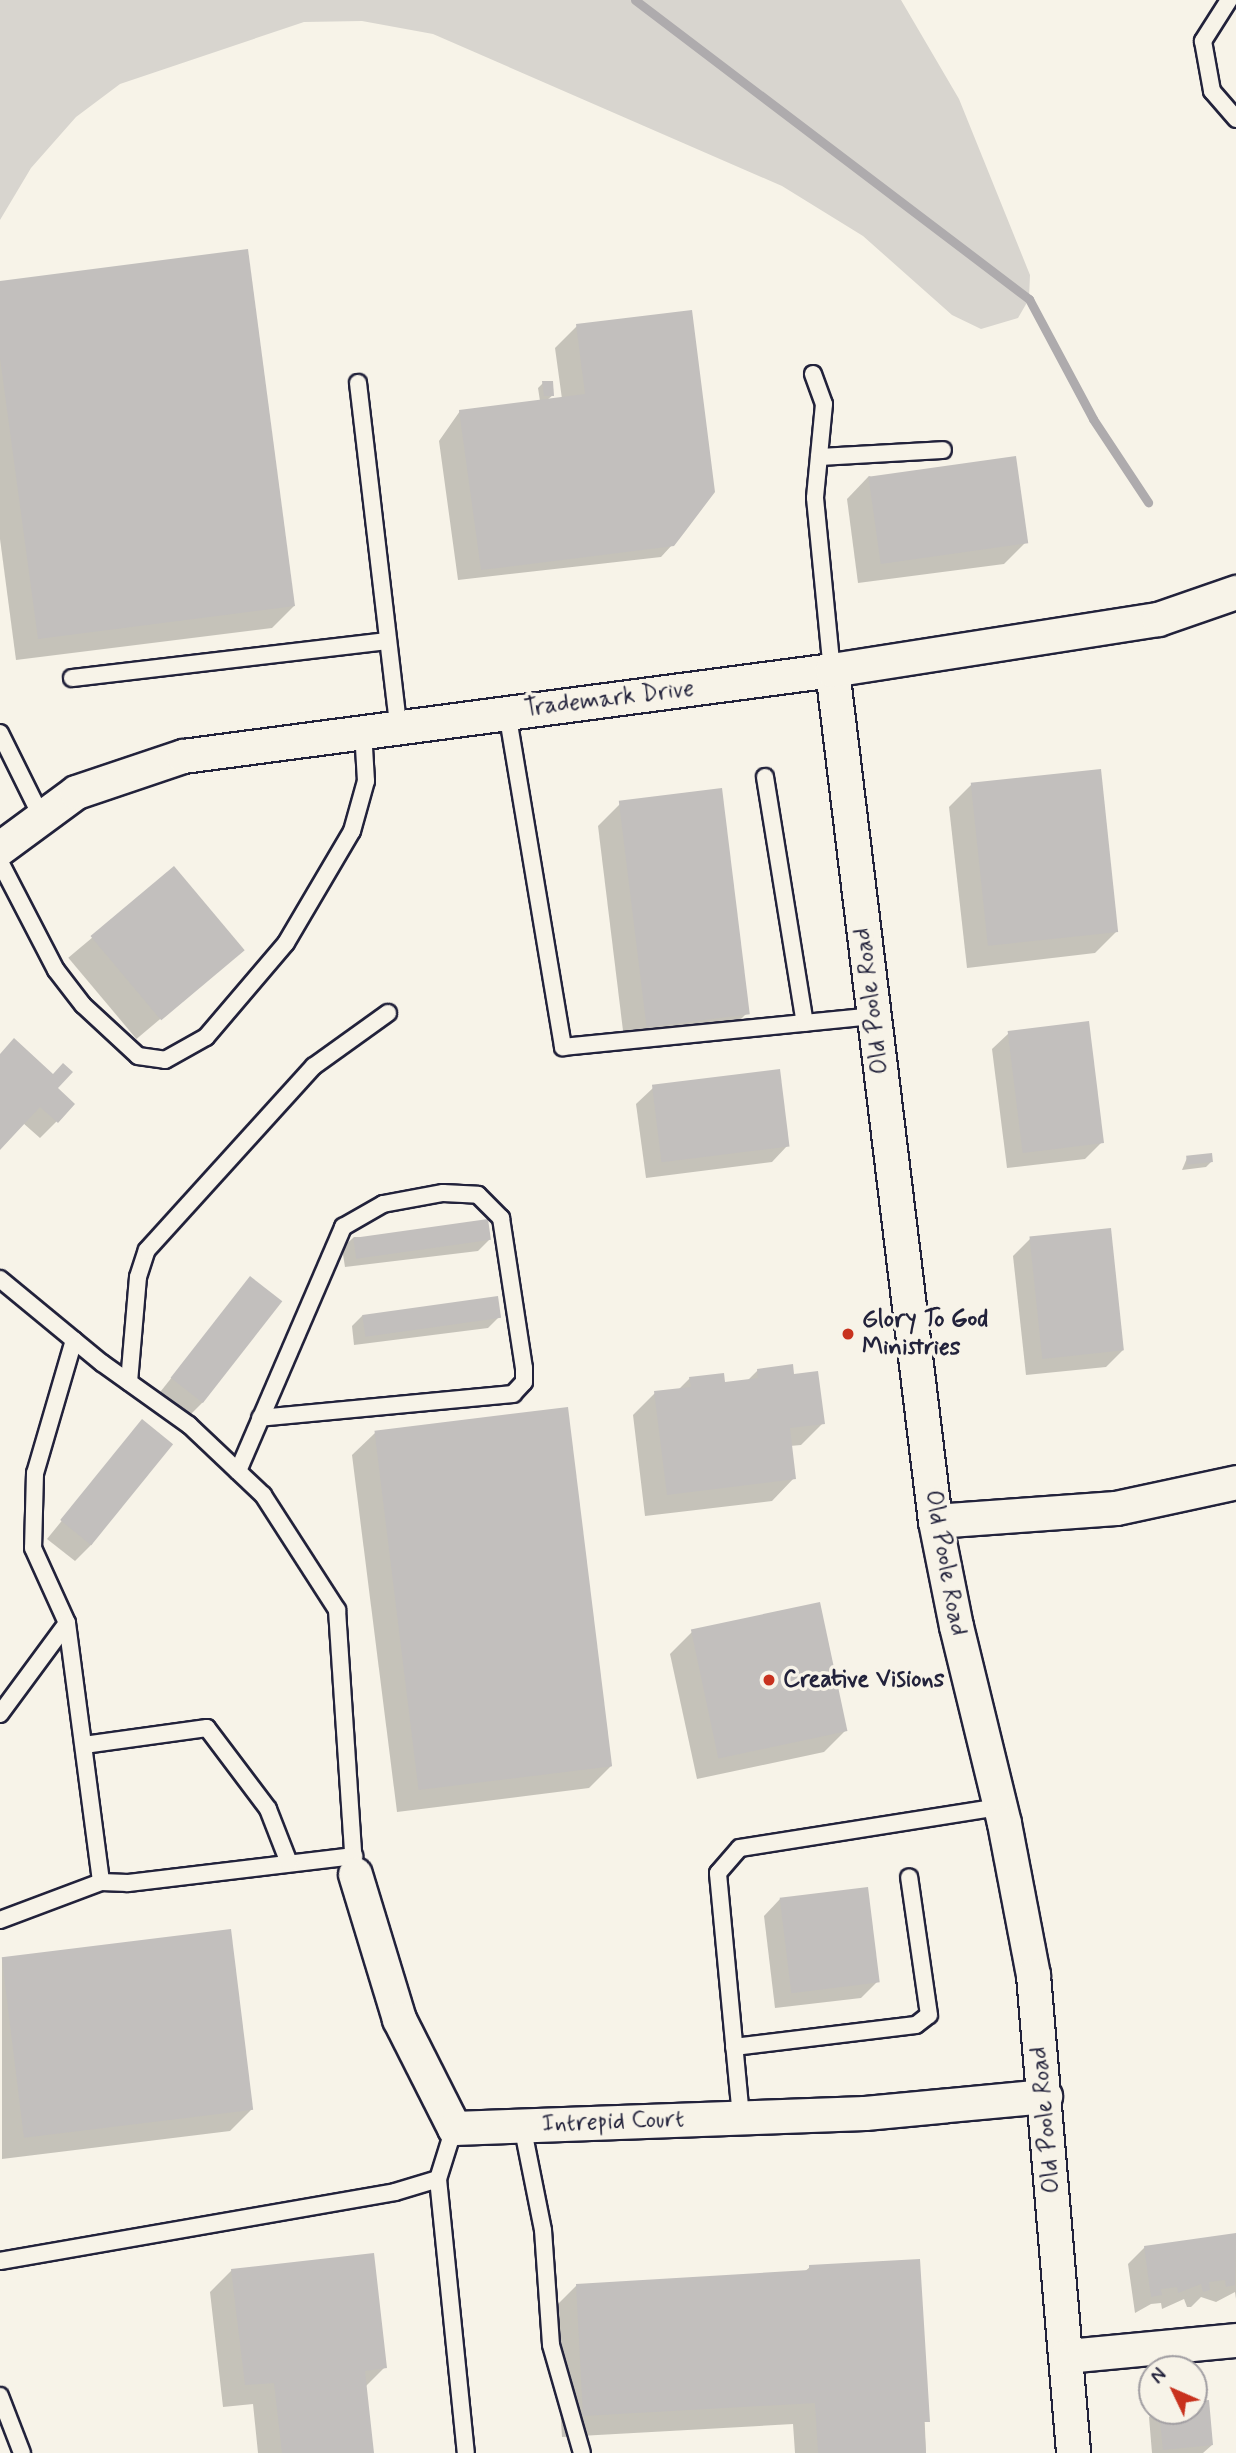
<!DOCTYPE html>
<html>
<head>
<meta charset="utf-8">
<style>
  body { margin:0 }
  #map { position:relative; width:1236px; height:2453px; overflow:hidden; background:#f7f3e8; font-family:Mynerve,sans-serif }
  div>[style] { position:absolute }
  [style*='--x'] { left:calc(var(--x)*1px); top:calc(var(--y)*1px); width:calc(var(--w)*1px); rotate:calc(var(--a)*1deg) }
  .green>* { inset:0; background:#d8d5cf }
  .shadow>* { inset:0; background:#0003; transform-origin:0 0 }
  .stream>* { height:9px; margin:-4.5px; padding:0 4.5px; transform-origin:4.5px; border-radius:4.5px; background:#aeabad }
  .building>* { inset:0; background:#c2bfbd; transform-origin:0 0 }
  .roads { filter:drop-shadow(2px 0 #22223b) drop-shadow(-2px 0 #22223b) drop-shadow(0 2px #22223b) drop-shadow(0 -2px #22223b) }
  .service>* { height:16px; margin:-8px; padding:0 8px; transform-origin:8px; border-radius:8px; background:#f7f3e8 }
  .minor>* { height:33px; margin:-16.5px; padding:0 16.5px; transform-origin:16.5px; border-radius:16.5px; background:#f7f3e8 }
  .dots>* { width:19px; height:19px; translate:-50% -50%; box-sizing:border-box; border:4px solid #f7f3e8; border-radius:50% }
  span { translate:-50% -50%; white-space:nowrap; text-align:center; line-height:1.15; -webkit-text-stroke:7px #f7f3e8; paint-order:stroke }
  .street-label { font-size:24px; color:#22223b }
  .poi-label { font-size:24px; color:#22223b; font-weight:700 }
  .left { translate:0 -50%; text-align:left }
  .north { position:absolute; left:1138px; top:2355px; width:70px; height:70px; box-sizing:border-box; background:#f7f3e8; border:2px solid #a29fa3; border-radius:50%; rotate:314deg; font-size:19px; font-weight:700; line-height:28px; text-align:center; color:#22223b }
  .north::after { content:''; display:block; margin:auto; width:24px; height:32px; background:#c8321e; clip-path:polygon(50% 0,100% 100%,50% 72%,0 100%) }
</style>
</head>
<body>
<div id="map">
  <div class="green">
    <i style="clip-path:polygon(0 0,901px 0,959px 99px,1030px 275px,1029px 299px,1018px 318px,981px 329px,952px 315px,863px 236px,782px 186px,433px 34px,362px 21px,304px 22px,120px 84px,76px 117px,31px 168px,0 220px)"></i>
  </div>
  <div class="shadow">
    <i style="clip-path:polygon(0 283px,294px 606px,272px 628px,16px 660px,0 539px)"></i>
    <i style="clip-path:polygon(577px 326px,672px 545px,661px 557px,458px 580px,439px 441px,460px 411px,540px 401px,538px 388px,543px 383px,553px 395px,547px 400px,562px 399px,555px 348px)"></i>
    <i style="clip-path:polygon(869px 476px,1026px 542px,1004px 564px,858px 583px,847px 499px)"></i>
    <i style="clip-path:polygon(971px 785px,1117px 931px,1095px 953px,967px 968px,949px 807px)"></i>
    <i style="clip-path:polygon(620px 804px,747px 1013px,725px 1035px,625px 1047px,598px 826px)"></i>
    <i style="left:174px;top:869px;width:106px;height:138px;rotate:50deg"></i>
    <i style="clip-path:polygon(1009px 1033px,1102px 1142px,1085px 1159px,1007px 1168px,992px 1049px)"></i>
    <i style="clip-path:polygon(0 1055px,56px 1088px,57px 1121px,40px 1138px,23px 1123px,0 1148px)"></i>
    <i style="clip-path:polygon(653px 1088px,788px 1145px,772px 1162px,646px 1178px,636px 1104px)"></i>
    <i style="clip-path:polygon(1187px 1158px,1211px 1162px,1206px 1167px,1182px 1170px)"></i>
    <i style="clip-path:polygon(354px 1237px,489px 1240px,478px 1251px,345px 1267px,342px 1248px)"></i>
    <i style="clip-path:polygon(1030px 1239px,1123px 1350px,1106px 1367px,1026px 1375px,1013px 1256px)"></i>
    <i style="clip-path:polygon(250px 1279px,203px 1402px,186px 1419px,157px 1396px)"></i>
    <i style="clip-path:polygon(363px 1315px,499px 1317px,488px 1328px,354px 1345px,352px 1326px)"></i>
    <i style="clip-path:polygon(758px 1370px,793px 1376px,823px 1423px,801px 1445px,790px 1446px,794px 1478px,772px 1501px,645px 1516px,633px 1415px,655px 1393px,678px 1390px,690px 1378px,724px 1384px,747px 1381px)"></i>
    <i style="clip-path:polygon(142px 1422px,92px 1544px,75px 1561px,47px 1539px)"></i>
    <i style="clip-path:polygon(375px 1433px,611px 1766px,589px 1788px,397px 1812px,352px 1455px)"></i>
    <i style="clip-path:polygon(692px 1632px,846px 1730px,824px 1752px,697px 1779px,670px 1654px)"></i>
    <i style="clip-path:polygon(780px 1899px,878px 1981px,861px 1998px,775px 2008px,764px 1916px)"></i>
    <i style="clip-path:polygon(2px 1959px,252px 2109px,230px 2131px,2px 2159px)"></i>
    <i style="clip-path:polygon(1236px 2234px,1236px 2299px,1235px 2292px,1216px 2302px,1201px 2297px,1191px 2307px,1187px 2307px,1184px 2299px,1162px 2309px,1161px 2303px,1151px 2304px,1135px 2313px,1128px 2264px,1145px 2247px)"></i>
    <i style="clip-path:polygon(918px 2260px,926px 2453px,795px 2453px,793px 2424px,562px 2437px,554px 2308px,576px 2286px,804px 2272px,810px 2267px)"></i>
    <i style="clip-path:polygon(232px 2270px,385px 2367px,365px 2387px,372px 2453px,258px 2453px,253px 2404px,223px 2407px,210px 2292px)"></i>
    <i style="clip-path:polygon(1194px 2403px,1212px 2445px,1203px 2453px,1152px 2453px,1149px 2417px,1155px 2411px,1194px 2411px)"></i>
  </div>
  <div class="stream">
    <i style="--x:635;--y:0;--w:495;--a:37.2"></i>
    <i style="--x:1029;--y:299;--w:136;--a:61.9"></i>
    <i style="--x:1093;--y:419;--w:100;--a:56.5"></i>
  </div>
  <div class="building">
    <i style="clip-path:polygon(248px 249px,295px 606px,38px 639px,0 358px,0 281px)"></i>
    <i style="clip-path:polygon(692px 310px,715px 492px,684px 533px,674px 546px,481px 570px,459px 410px,585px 394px,576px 324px)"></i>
    <i style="clip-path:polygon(542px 381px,553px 381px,554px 396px,544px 396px)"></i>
    <i style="left:1016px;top:456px;width:88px;height:149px;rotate:82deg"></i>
    <i style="left:1101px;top:769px;width:164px;height:131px;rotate:84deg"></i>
    <i style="left:722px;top:788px;width:228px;height:104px;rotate:83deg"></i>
    <i style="left:174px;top:866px;width:110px;height:109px;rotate:50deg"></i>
    <i style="left:1089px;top:1021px;width:123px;height:82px;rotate:83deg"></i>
    <i style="clip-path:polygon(14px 1038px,53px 1074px,63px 1063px,73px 1072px,58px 1088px,75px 1104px,58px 1123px,40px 1107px,0 1150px,0 1054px)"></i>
    <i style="left:780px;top:1069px;width:78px;height:129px;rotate:83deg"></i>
    <i style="left:1212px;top:1153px;width:9px;height:26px;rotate:84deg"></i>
    <i style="left:488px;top:1219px;width:21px;height:136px;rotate:82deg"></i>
    <i style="left:1111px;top:1228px;width:123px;height:82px;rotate:84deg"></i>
    <i style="left:250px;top:1276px;width:41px;height:129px;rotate:38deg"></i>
    <i style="left:498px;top:1296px;width:22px;height:137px;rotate:82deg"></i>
    <i style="clip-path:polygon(793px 1364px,794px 1374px,818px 1371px,825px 1424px,790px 1428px,796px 1479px,667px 1495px,654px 1391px,691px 1387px,689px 1377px,724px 1373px,725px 1382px,758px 1378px,757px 1369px)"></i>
    <i style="left:568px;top:1407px;width:362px;height:195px;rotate:83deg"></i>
    <i style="left:142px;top:1419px;width:40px;height:130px;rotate:39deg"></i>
    <i style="left:820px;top:1602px;width:132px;height:132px;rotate:78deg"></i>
    <i style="left:868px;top:1887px;width:96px;height:89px;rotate:83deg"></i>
    <i style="left:231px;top:1929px;width:182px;height:231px;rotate:83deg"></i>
    <i style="clip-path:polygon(1236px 2233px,1235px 2285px,1226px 2287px,1225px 2280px,1209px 2282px,1210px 2290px,1203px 2292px,1201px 2284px,1178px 2293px,1177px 2287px,1161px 2289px,1162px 2295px,1151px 2297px,1144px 2246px)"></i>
    <i style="clip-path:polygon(374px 2253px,387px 2368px,365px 2371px,374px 2453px,282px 2453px,274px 2383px,245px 2385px,231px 2269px)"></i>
    <i style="clip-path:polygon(920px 2259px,930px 2422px,924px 2422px,926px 2453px,818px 2453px,815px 2403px,583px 2416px,576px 2284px,809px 2270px,809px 2265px)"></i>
    <i style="clip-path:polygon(1209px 2400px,1213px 2445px,1163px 2450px,1159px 2411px,1194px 2411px,1194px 2401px)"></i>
  </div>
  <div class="roads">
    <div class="service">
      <i style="--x:1229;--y:0;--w:49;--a:122.4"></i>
      <i style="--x:1203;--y:41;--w:51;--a:79.8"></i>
      <i style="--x:1212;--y:91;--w:37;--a:49"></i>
      <i style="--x:813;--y:374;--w:32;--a:70"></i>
      <i style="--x:824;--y:404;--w:94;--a:95.5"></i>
      <i style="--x:815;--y:498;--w:173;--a:84.4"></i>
      <i style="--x:358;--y:383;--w:345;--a:83.3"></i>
      <i style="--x:819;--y:457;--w:124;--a:-3.2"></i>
      <i style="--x:72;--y:678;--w:318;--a:-6.7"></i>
      <i style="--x:507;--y:712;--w:340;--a:80.5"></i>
      <i style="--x:563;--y:1047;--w:313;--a:-5.7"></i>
      <i style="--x:0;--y:733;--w:95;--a:63.7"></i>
      <i style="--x:765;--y:777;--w:249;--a:80.8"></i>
      <i style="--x:0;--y:862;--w:122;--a:62.6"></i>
      <i style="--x:56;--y:970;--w:44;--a:52.4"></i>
      <i style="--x:83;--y:1005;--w:75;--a:42.8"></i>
      <i style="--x:138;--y:1056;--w:27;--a:8"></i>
      <i style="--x:165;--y:1060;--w:47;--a:-29.3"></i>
      <i style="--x:206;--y:1037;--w:123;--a:-49.6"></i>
      <i style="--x:286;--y:943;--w:130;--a:-59.5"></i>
      <i style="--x:352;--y:831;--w:52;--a:-74.4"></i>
      <i style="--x:366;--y:781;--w:50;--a:-93.4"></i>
      <i style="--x:0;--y:1279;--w:132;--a:39.5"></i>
      <i style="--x:102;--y:1363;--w:107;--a:35.5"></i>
      <i style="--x:189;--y:1425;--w:102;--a:43.4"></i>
      <i style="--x:263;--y:1495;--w:137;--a:57.2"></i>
      <i style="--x:337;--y:1610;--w:256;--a:86.2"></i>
      <i style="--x:74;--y:1340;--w:139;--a:106.3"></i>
      <i style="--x:35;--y:1473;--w:75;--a:91.5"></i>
      <i style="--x:33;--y:1548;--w:82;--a:65.6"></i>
      <i style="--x:67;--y:1623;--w:261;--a:82.5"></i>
      <i style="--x:101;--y:1882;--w:27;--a:2"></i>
      <i style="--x:128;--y:1883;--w:228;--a:-6.8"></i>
      <i style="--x:129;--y:1382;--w:105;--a:-85.1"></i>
      <i style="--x:138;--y:1277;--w:28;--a:-72"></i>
      <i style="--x:147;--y:1250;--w:248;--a:-47.8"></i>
      <i style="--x:314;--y:1066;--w:91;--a:-35.6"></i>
      <i style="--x:238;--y:1471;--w:266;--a:-66.7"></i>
      <i style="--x:343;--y:1227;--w:46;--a:-29.9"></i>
      <i style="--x:383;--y:1204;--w:61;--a:-10.4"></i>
      <i style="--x:443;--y:1193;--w:35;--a:3"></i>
      <i style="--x:478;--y:1195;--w:33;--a:45"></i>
      <i style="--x:501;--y:1218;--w:152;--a:81.3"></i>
      <i style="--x:524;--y:1368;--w:14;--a:90"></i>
      <i style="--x:524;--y:1382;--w:16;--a:133"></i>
      <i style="--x:513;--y:1394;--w:254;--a:174.6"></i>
      <i style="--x:0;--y:1714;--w:113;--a:-53.6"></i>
      <i style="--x:84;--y:1745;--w:124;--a:-7.9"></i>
      <i style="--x:207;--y:1728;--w:101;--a:53"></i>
      <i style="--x:268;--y:1809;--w:58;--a:68.7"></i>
      <i style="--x:0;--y:1920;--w:108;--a:-20.6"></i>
      <i style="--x:734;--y:2047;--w:183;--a:-6.9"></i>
      <i style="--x:916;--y:2025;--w:16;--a:-38"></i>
      <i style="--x:929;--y:2015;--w:139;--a:-98.2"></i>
      <i style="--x:741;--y:2117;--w:245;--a:-95.4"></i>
      <i style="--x:718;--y:1873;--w:33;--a:-49"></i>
      <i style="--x:740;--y:1848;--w:263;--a:-9"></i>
      <i style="--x:522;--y:2125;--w:107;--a:78.7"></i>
      <i style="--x:543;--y:2230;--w:115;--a:86"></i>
      <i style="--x:551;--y:2345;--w:112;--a:74"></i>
      <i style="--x:454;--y:2128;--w:53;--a:107.4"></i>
      <i style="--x:438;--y:2179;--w:275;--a:84.2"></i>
      <i style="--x:0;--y:2261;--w:401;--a:-9.9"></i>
      <i style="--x:395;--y:2192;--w:45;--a:-16.8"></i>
      <i style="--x:0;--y:2396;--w:61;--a:68.9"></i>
    </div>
    <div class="minor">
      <i style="--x:832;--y:670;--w:857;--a:83.1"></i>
      <i style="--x:935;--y:1521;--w:107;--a:78.7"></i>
      <i style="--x:956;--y:1626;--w:203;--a:76.3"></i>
      <i style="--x:1004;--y:1823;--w:155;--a:79.2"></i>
      <i style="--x:1033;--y:1975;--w:480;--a:85.2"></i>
      <i style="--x:0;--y:848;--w:94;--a:-36.4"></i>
      <i style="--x:76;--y:792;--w:113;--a:-18.6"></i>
      <i style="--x:183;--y:756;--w:655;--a:-7.55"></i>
      <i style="--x:832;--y:670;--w:330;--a:-8.9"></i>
      <i style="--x:1158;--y:619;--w:83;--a:-19.1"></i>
      <i style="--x:935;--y:1521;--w:181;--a:-4.1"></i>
      <i style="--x:1116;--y:1508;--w:123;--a:-12.2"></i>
      <i style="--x:355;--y:1874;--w:152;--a:73.1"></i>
      <i style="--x:399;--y:2019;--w:122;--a:63.2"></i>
      <i style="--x:454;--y:2128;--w:411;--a:-2.1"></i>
      <i style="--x:865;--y:2113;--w:181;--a:-5.4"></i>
      <i style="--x:1066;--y:2356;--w:171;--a:-5.4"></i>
    </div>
  </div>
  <div class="dots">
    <i style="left:848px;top:1334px;background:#c8321e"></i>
    <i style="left:769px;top:1680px;background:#c8321e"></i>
  </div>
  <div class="street-label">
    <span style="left:609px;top:699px;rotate:-7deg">Trademark Drive</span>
    <span style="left:872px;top:1001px;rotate:-97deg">Old Poole Road</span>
    <span style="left:945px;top:1563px;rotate:80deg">Old Poole Road</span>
    <span style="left:1046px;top:2120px;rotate:-95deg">Old Poole Road</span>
    <span style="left:613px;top:2122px;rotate:-2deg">Intrepid Court</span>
  </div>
  <div class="poi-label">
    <span class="left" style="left:862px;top:1334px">Glory To God<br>Ministries</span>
    <span class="left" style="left:783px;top:1680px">Creative Visions</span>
  </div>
  <div class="north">N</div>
</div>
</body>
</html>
